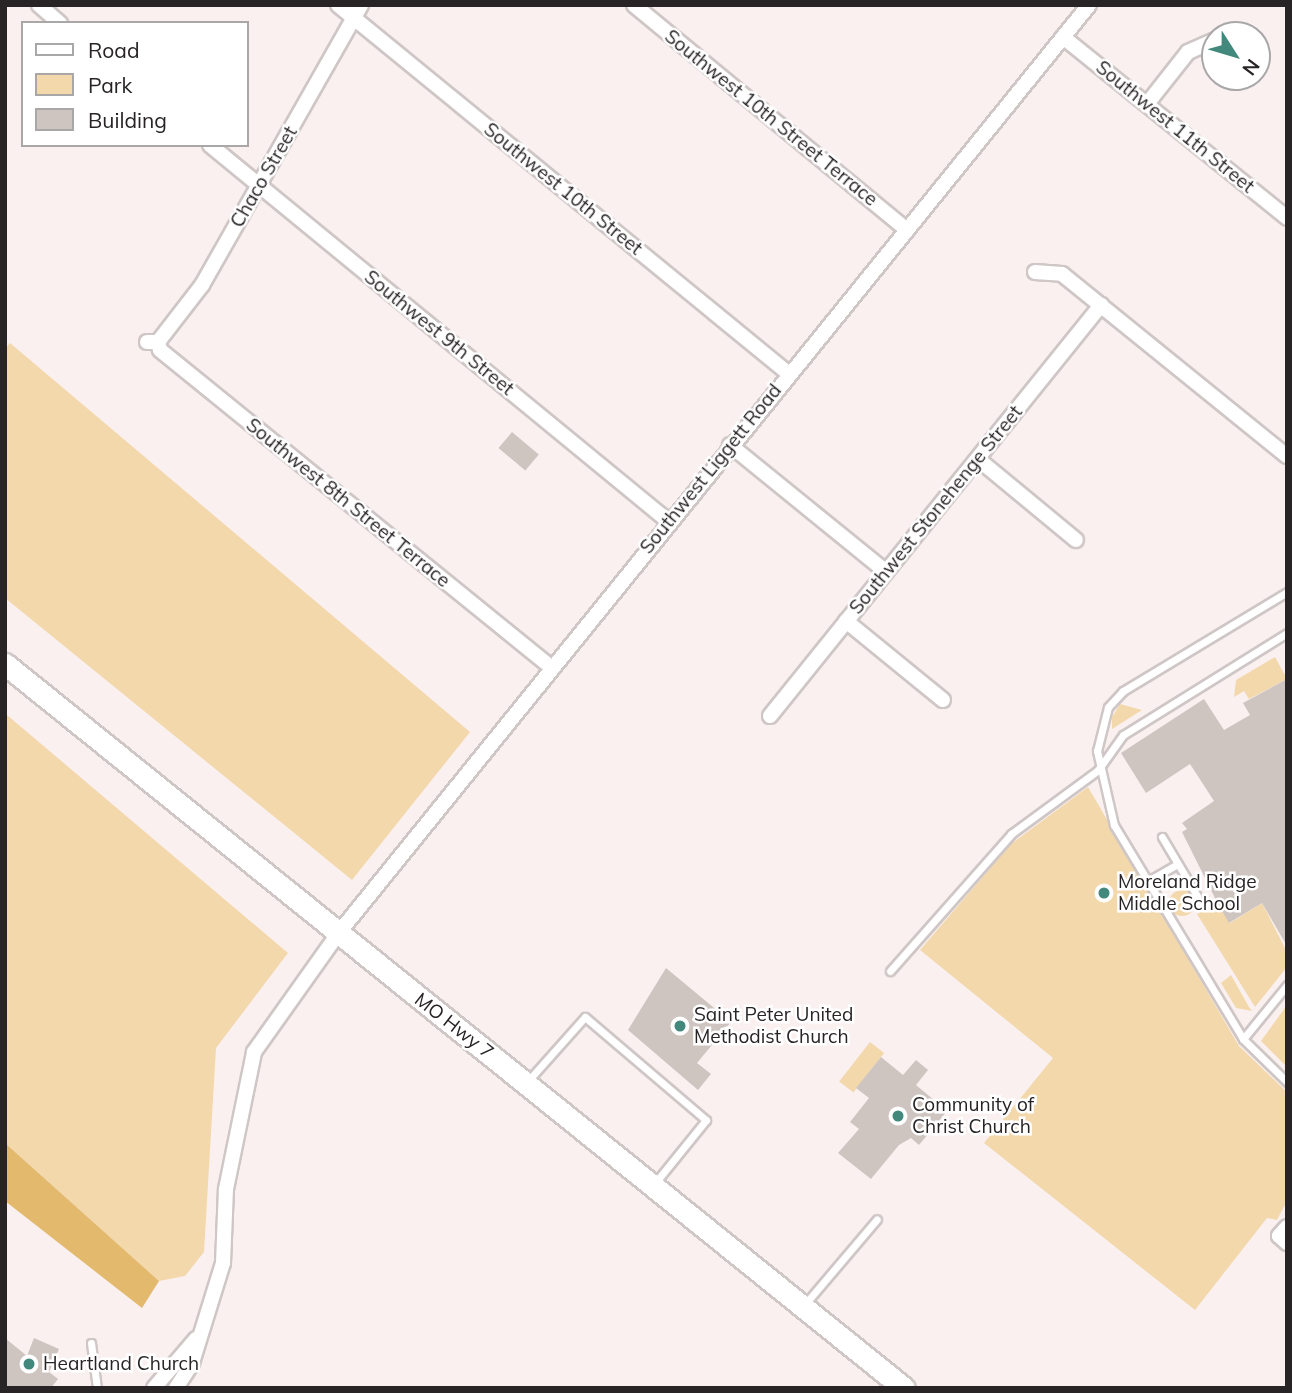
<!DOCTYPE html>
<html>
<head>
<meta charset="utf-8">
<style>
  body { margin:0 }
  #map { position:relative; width:1292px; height:1393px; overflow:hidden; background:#faf0f0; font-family:Mulish,sans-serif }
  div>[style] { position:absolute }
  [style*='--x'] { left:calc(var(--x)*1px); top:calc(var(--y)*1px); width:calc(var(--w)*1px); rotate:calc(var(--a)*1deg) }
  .green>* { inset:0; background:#f3d8ac; transform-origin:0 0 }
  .round { border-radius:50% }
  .forest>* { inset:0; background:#e3b96d }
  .building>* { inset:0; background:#cec5c1; transform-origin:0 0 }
  .roads { filter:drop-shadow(2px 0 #cfc6c6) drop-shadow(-2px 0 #cfc6c6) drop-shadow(0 2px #cfc6c6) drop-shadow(0 -2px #cfc6c6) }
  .service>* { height:7px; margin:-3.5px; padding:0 3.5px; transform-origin:3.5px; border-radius:3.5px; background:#fff }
  .minor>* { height:14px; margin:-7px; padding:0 7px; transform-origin:7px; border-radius:7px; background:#fff }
  .primary>* { height:21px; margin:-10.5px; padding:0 10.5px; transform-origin:10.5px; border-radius:10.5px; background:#fff }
  .dots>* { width:19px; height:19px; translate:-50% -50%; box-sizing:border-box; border:4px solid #fff; border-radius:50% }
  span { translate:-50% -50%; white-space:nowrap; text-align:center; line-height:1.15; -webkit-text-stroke:5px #fff; paint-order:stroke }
  .street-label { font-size:19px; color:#282425 }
  .poi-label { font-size:19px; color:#282425 }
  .left { translate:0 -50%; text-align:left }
  .frame { position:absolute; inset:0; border:7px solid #282425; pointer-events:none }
  .legend { position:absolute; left:21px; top:21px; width:228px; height:126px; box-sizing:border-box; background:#fff; border:2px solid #a9a7a8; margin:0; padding:9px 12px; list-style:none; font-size:21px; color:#282425 }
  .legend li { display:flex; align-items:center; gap:14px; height:35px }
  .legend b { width:35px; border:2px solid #a9a7a8 }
  .north { position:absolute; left:1201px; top:21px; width:70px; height:70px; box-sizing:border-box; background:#fff; border:2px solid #a9a7a8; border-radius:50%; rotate:127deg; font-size:19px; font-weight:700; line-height:28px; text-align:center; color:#282425 }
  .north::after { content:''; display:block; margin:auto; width:24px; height:32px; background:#43887c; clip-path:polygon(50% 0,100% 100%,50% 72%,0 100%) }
</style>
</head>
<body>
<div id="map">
  <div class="green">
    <i style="clip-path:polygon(10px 343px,470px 732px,352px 880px,5px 598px,5px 349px)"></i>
    <i style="clip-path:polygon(1275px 657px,1287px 679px,1249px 699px,1244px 691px,1234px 697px,1236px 680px)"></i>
    <i style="clip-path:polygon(1120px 704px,1142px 710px,1112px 729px,1112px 717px)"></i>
    <i style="clip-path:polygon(7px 715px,288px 953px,216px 1048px,204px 1252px,185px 1276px,159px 1281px,5px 1143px)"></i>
    <i style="clip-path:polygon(1088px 787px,1239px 1046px,1287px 1092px,1287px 1201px,1277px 1220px,1267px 1218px,1195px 1310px,984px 1143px,1053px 1058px,920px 950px,1011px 844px)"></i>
    <i class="round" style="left:1169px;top:890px;width:26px;height:26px"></i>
    <i style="clip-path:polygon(1217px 902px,1230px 923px,1262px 903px,1287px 952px,1287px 967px,1255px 1007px,1197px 914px)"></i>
    <i style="clip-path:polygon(1231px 975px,1249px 1007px,1252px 1011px,1236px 1008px,1221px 983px)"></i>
    <i style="clip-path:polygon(1287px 1005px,1287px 1067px,1261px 1041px)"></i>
    <i style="left:870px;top:1042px;width:18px;height:50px;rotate:38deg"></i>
  </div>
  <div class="forest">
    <i style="clip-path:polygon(5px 1143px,159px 1281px,142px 1308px,5px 1201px)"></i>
  </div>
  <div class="building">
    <i style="left:512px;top:432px;width:35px;height:21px;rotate:40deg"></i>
    <i style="clip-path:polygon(1287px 679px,1287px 946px,1262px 903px,1229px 923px,1217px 902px,1182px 832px,1187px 829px,1182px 823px,1214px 801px,1190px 764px,1146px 793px,1121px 753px,1204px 699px,1224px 730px,1250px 715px,1243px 703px)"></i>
    <i style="clip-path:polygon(666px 968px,731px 1022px,697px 1063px,711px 1074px,698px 1090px,628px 1030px)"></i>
    <i style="clip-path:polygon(881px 1057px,903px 1075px,916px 1060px,928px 1070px,916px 1085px,947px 1111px,919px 1145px,911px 1138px,899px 1145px,871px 1179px,838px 1153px,859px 1129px,850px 1122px,869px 1098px,856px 1088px)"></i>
    <i style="clip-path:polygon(5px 1338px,27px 1356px,34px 1338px,59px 1349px,49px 1372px,58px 1379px,51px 1388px,5px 1388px)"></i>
  </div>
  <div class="roads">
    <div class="service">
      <i style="--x:1287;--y:592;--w:192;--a:148.9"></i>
      <i style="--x:1123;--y:691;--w:22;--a:133"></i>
      <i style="--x:1108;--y:707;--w:45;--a:104"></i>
      <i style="--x:1097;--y:751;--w:76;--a:77.1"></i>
      <i style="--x:1114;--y:825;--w:250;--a:58.9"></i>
      <i style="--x:1243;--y:1039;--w:62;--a:44.3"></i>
      <i style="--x:1162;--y:837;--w:69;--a:59.3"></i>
      <i style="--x:1148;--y:881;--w:34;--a:-30"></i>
      <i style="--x:890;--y:971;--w:183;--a:-48.5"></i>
      <i style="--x:1011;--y:834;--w:108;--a:-36.3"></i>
      <i style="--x:1098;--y:770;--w:43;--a:-54.5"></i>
      <i style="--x:1123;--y:735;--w:193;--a:-31.9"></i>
      <i style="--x:1243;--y:1039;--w:70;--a:-50.8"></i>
      <i style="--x:527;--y:1082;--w:87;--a:-48.3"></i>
      <i style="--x:585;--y:1017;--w:159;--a:40.4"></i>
      <i style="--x:706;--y:1120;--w:81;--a:129"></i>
      <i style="--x:805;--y:1304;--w:111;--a:-49.7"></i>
      <i style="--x:91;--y:1343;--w:45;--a:82.4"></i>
    </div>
    <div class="minor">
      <i style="--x:39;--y:5;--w:28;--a:41"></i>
      <i style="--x:338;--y:5;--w:581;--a:39.28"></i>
      <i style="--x:634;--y:5;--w:354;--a:39.5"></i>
      <i style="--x:1063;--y:37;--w:288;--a:38.9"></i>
      <i style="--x:1147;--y:104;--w:66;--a:-51.7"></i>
      <i style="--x:1188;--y:52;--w:30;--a:-24"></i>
      <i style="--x:210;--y:145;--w:593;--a:39.38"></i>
      <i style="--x:1035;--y:272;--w:27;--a:4"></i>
      <i style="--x:1062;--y:274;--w:289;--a:39"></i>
      <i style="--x:147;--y:342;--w:11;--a:0"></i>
      <i style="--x:158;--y:342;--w:8;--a:76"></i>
      <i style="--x:160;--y:350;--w:505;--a:39.05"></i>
      <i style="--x:158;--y:342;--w:72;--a:-52.3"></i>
      <i style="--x:202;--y:285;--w:322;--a:-60.4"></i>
      <i style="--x:730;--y:445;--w:200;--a:39.1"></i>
      <i style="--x:978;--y:459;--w:127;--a:39.6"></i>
      <i style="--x:846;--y:621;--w:125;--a:39.2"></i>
      <i style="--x:770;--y:716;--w:528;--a:-51.15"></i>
      <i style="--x:1287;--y:1227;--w:12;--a:132"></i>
      <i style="--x:1279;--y:1236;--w:11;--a:41"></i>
      <i style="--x:154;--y:1388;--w:65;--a:-49.4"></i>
      <i style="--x:176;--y:1388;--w:30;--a:-57"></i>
      <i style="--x:192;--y:1363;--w:105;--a:-72.8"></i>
      <i style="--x:223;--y:1263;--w:74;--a:-87.7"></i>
      <i style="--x:226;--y:1189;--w:140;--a:-78.4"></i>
      <i style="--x:254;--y:1052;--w:143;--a:-54.6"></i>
      <i style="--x:337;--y:935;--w:1196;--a:-51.04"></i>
    </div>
    <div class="primary">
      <i style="--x:5;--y:664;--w:1154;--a:38.85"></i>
    </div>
  </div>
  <div class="dots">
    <i style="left:1104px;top:893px;background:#43887c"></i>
    <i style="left:680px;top:1026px;background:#43887c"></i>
    <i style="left:898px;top:1116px;background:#43887c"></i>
    <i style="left:29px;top:1364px;background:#43887c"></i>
  </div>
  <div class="street-label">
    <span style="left:771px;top:118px;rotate:39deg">Southwest 10th Street Terrace</span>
    <span style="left:1175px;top:127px;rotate:39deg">Southwest 11th Street</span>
    <span style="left:264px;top:177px;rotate:-60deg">Chaco Street</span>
    <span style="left:563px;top:189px;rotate:39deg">Southwest 10th Street</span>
    <span style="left:439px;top:333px;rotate:39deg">Southwest 9th Street</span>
    <span style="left:711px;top:469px;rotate:-51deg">Southwest Liggett Road</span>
    <span style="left:348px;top:503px;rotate:39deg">Southwest 8th Street Terrace</span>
    <span style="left:936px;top:510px;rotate:-51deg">Southwest Stonehenge Street</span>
    <span style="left:454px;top:1026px;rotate:38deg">MO Hwy 7</span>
  </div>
  <div class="poi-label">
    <span class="left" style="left:1118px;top:893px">Moreland Ridge<br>Middle School</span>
    <span class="left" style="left:694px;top:1026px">Saint Peter United<br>Methodist Church</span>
    <span class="left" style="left:912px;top:1116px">Community of<br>Christ Church</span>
    <span class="left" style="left:43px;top:1364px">Heartland Church</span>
  </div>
  <div class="frame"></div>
  <ul class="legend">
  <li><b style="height:9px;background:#fff"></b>Road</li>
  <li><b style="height:19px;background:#f3d8ac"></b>Park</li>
  <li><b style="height:19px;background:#cec5c1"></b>Building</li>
  </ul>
  <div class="north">N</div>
</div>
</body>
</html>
